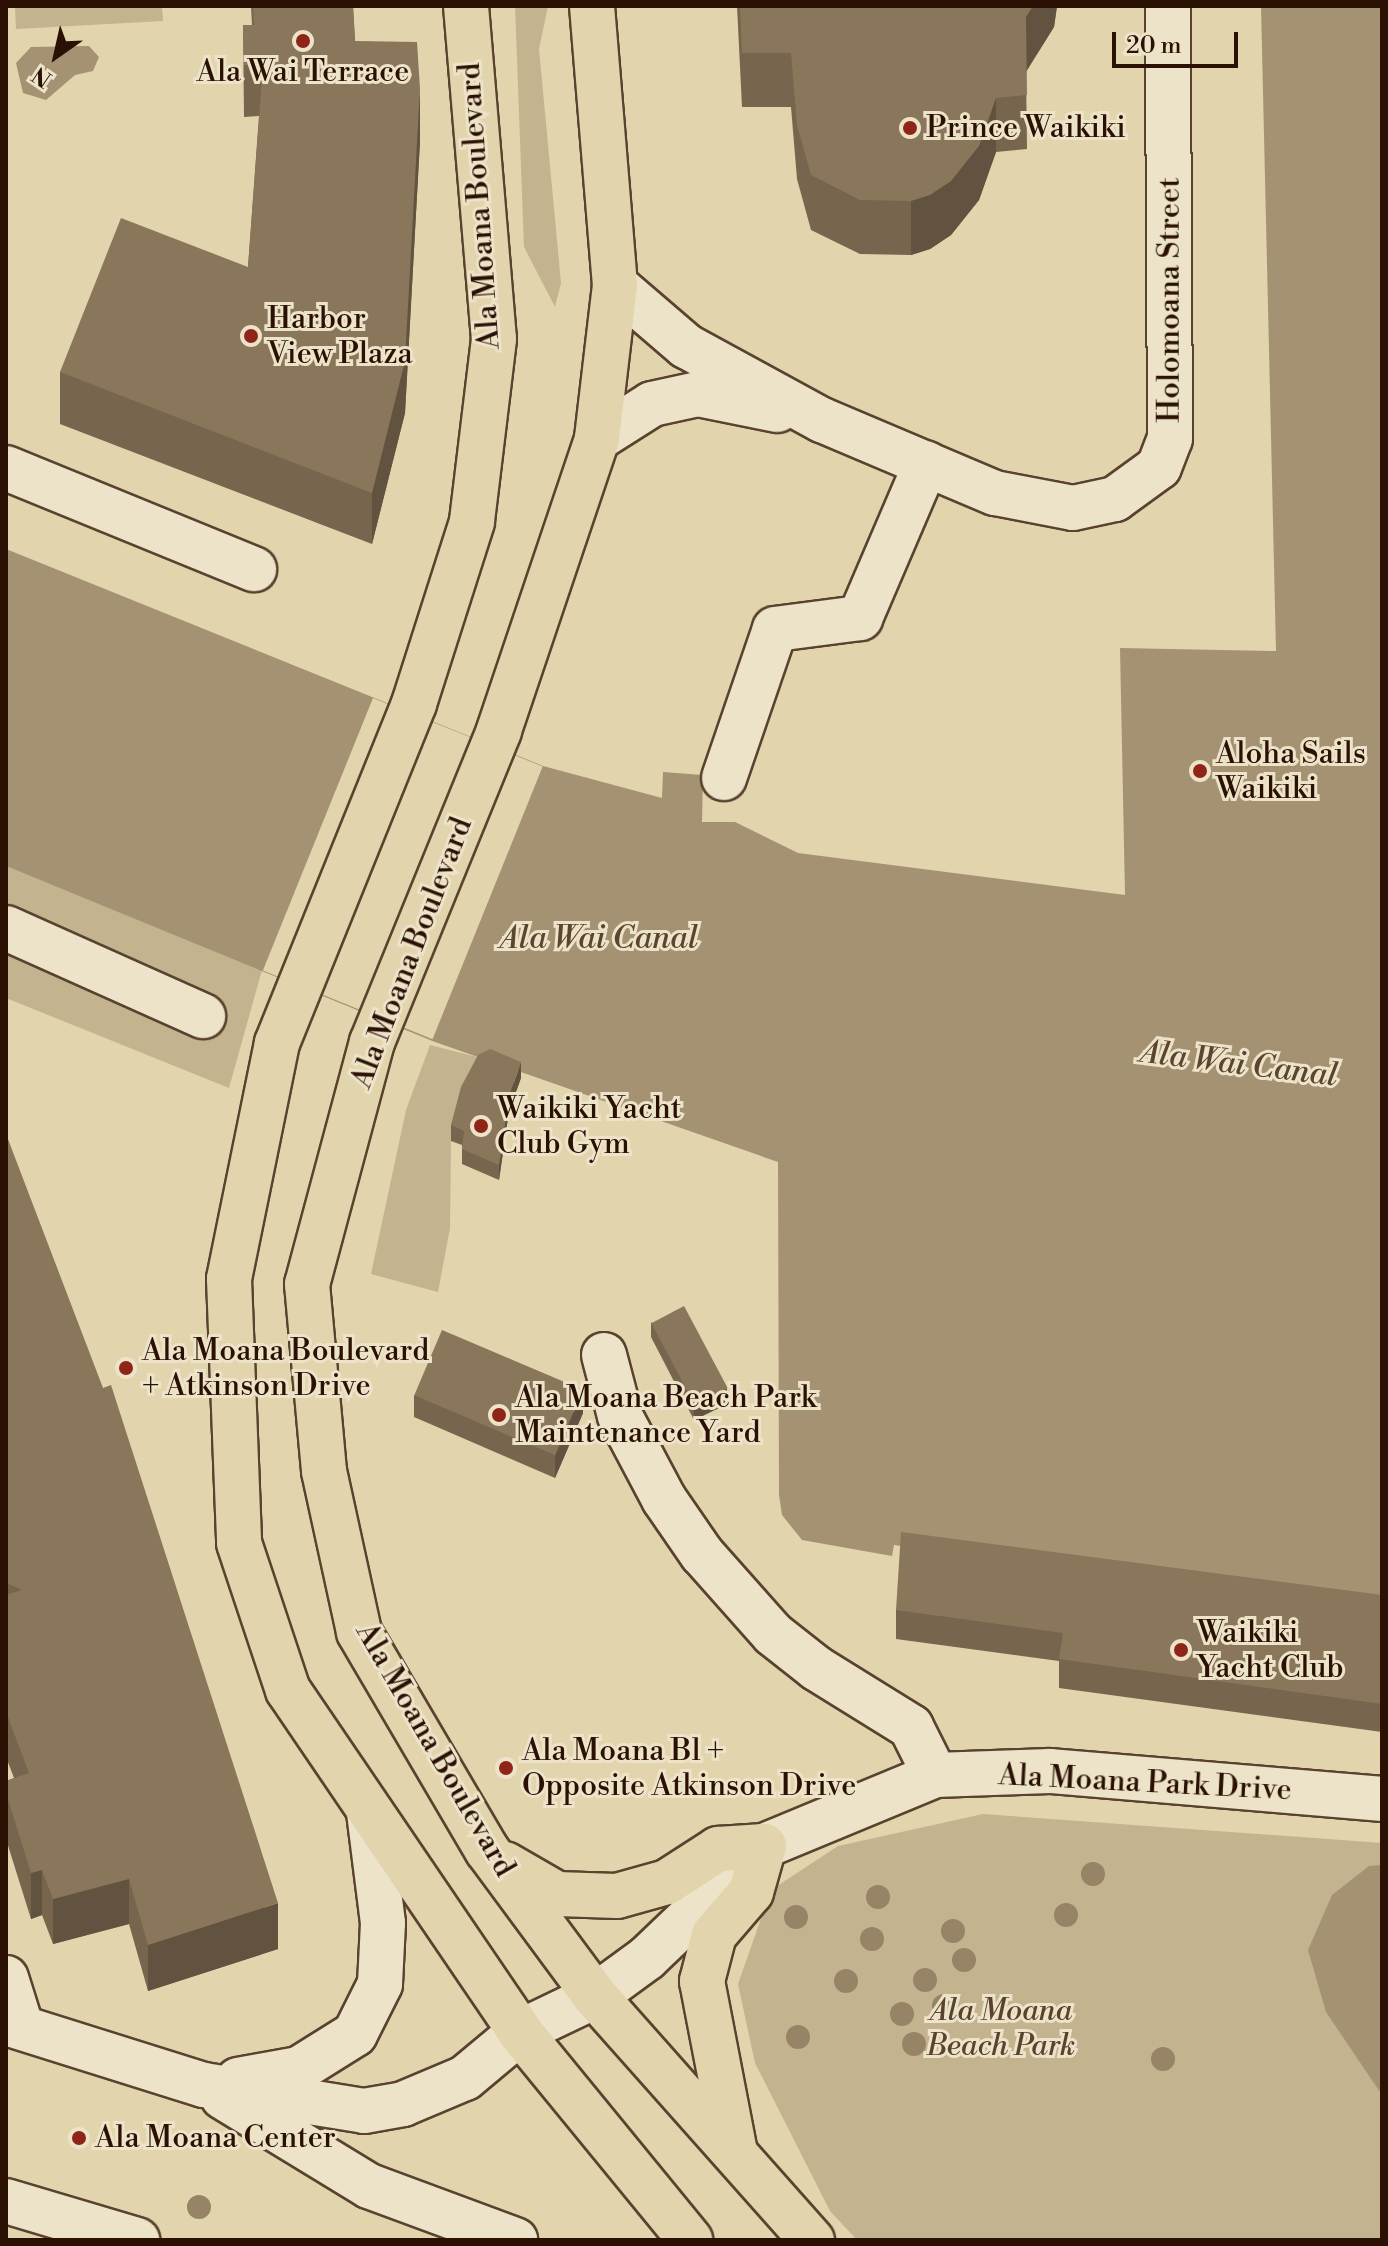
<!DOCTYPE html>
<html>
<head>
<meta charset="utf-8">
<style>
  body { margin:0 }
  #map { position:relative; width:1388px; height:2246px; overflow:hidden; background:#e2d4ac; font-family:"Libre Bodoni",serif }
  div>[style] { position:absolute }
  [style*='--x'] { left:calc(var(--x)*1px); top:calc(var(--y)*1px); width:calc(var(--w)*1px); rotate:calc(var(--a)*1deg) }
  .green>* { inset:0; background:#c3b38f }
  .water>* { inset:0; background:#a49273 }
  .pier>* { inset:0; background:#e2d4ac; transform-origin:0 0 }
  .roads { filter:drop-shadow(2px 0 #59422e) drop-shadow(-2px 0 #59422e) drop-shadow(0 2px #59422e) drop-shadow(0 -2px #59422e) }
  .minor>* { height:44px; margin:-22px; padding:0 22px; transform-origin:22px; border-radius:22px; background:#ece3c9 }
  .major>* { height:44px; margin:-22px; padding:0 22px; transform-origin:22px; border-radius:22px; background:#e2d4ac }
  .trees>* { width:24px; height:24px; margin:-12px; border-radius:50%; background:#978467 }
  .wall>* { inset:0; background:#77654e }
  .shaded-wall>* { inset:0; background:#615340 }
  .building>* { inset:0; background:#8a765b; transform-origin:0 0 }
  .dots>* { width:22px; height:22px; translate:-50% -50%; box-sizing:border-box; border:4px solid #ece3c9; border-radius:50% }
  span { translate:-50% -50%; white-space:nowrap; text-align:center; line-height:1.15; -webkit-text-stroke:6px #ece3c9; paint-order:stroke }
  .poi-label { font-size:30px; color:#2b1104 }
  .left { translate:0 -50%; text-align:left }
  .street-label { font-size:30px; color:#2b1104 }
  .park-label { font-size:30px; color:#59422e; font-style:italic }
  .water-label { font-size:32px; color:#5b4530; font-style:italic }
  .frame { position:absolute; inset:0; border:8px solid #2b1104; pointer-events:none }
  .north { position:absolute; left:16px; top:16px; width:80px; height:80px; -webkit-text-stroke:6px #ece3c9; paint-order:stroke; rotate:214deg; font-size:22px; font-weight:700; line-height:32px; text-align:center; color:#2b1104 }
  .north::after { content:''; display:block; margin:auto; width:28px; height:36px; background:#2b1104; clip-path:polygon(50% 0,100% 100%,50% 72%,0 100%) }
  .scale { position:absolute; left:1112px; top:32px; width:126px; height:36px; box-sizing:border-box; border:4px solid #2b1104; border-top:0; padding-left:10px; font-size:24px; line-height:28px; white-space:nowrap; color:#2b1104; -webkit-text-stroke:6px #ece3c9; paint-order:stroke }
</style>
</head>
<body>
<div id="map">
  <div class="green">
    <i style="clip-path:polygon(15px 6px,162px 6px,163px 21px,16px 29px)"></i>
    <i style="clip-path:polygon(515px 6px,548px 6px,539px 49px,561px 283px,555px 307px,524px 247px)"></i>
    <i style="clip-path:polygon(6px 866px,262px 970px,229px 1088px,6px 998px)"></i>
    <i style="clip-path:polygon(430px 1045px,477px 1057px,451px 1141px,450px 1228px,438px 1292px,371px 1274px,406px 1110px)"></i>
    <i style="clip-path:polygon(983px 1814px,1382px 1843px,1382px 2240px,857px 2240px,830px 2211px,755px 2063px,738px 1984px,771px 1890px,838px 1846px)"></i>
  </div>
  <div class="water">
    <i style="clip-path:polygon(1261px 6px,1382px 6px,1382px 1616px,894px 1545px,892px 1556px,802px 1540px,782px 1515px,779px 1495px,778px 1162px,435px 1042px,6px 866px,6px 549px,543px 766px,662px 798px,663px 772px,703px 775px,702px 822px,735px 822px,798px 853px,1125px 895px,1120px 648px,1276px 651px)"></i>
    <i style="clip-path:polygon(89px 46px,99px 57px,93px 71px,75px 75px,46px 100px,23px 93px,16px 63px,31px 47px)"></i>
    <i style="clip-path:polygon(1382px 1865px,1382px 2095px,1326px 2012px,1308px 1950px,1332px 1895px,1369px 1866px)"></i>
  </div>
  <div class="pier">
    <i style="left:373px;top:698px;width:183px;height:294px;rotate:22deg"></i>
  </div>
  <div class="roads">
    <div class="minor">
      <i style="--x:615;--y:285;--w:94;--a:40.7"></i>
      <i style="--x:686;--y:346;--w:155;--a:28.6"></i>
      <i style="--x:822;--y:420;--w:188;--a:22.9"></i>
      <i style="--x:995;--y:493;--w:79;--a:10.9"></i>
      <i style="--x:1073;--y:508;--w:43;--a:-12.1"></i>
      <i style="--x:1115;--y:499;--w:54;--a:-36"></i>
      <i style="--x:1159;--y:467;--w:30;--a:-69"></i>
      <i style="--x:1170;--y:439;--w:433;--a:-90.3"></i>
      <i style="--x:597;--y:439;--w:65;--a:-32.5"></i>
      <i style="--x:652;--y:404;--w:47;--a:-12.3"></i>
      <i style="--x:698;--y:394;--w:81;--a:11.4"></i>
      <i style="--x:6;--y:468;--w:268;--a:22.2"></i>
      <i style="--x:724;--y:778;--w:157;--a:-71.1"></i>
      <i style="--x:775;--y:629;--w:86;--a:-7.4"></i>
      <i style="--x:860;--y:618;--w:168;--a:-66.8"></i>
      <i style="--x:6;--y:928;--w:216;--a:24.1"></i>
      <i style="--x:604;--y:1355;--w:63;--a:75.3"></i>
      <i style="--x:620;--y:1416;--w:94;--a:62.1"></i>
      <i style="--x:664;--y:1499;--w:67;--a:55.4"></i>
      <i style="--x:702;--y:1554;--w:107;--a:48.4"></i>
      <i style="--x:773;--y:1634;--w:55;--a:38.3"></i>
      <i style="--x:816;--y:1668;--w:112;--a:31.8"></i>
      <i style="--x:911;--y:1727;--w:54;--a:63.4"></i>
      <i style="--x:6;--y:1978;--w:50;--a:72.6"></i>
      <i style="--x:6;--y:2023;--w:207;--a:17.4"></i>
      <i style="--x:204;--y:2085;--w:162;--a:9.2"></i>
      <i style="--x:364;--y:2111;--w:40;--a:-10"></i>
      <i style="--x:403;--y:2104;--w:67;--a:-22.8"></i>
      <i style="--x:465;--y:2078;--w:72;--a:-39.9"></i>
      <i style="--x:520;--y:2032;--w:83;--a:-25.6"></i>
      <i style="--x:595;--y:1996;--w:64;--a:-36.2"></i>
      <i style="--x:647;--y:1958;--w:162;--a:-43.7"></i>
      <i style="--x:764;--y:1846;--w:185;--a:-22.5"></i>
      <i style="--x:935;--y:1775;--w:115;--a:-2"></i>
      <i style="--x:1050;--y:1771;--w:333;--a:4.8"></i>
      <i style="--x:238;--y:2080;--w:62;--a:-10.2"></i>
      <i style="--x:299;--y:2069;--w:66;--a:-32"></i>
      <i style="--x:355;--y:2034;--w:56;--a:-63.4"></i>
      <i style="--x:380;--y:1984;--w:61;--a:-87.2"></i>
      <i style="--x:383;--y:1923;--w:112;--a:-97.2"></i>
      <i style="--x:223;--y:2097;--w:171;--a:31.4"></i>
      <i style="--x:369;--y:2186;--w:156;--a:20.3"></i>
      <i style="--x:6;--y:2201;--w:137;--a:16.6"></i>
    </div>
    <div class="major">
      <i style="--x:466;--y:6;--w:334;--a:85.2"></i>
      <i style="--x:494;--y:339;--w:184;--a:96.9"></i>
      <i style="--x:472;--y:522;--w:191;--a:107.7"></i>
      <i style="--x:414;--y:704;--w:366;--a:112"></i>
      <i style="--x:277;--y:1043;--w:241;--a:101.5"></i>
      <i style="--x:229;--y:1279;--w:264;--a:87.8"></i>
      <i style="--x:239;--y:1543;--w:155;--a:71.6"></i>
      <i style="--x:288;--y:1690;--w:413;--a:55.8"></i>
      <i style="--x:520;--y:2032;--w:269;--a:50.7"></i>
      <i style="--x:592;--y:6;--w:280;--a:85.3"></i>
      <i style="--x:615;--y:285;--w:155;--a:96.7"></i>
      <i style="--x:597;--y:439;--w:308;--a:108.6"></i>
      <i style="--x:499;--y:731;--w:336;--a:112.2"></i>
      <i style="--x:372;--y:1042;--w:251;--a:105"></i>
      <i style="--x:307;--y:1284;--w:188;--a:84.8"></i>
      <i style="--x:324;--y:1471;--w:165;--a:77.7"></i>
      <i style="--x:359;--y:1632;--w:253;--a:59.6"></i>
      <i style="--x:487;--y:1850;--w:182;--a:53.5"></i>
      <i style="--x:595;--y:1996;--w:327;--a:48.4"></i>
      <i style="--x:505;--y:1864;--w:60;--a:30"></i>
      <i style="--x:557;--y:1894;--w:60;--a:1.9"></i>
      <i style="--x:617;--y:1896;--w:52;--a:-15.6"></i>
      <i style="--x:667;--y:1882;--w:61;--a:-32.9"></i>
      <i style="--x:718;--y:1849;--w:46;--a:-3.7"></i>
      <i style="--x:764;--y:1846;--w:48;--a:105.8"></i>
      <i style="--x:751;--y:1892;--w:57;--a:130.7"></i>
      <i style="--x:714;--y:1935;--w:48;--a:104.6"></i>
      <i style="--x:702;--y:1981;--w:175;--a:79.1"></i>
    </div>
  </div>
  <div class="trees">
    <i style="left:1093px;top:1874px"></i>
    <i style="left:878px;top:1897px"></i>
    <i style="left:1066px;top:1915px"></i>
    <i style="left:796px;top:1917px"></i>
    <i style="left:953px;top:1931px"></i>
    <i style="left:872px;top:1939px"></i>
    <i style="left:964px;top:1960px"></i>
    <i style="left:925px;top:1980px"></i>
    <i style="left:846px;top:1981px"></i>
    <i style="left:944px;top:2006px"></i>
    <i style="left:902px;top:2014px"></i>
    <i style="left:798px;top:2037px"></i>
    <i style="left:914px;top:2044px"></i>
    <i style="left:1163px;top:2059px"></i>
    <i style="left:199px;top:2207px"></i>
  </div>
  <div class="wall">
    <i style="clip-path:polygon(251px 6px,353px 6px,355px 41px,420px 141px,405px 413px,372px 544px,60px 424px,60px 372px,248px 267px,259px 116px,244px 117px,243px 25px,252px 25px)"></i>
    <i style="clip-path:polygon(737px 6px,1057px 6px,1054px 27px,1026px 71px,1027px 149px,996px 152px,979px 200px,951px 235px,930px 249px,911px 255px,860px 254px,811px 230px,797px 179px,791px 107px,742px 107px)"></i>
    <i style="clip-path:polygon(521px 1078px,509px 1111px,499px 1180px,462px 1164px,462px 1145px,451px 1141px,451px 1125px)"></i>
    <i style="clip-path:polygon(6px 1134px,278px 1949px,148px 1991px,129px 1924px,53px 1944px,42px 1915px,31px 1919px,6px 1839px,6px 1781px,14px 1778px,6px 1757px)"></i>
    <i style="clip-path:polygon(651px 1322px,727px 1404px,694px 1420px,651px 1337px)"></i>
    <i style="clip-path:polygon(414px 1395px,583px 1413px,555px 1478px,414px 1417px)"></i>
    <i style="clip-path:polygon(1382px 1595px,1382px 1732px,1059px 1688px,1059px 1661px,896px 1639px,896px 1610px)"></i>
  </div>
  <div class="shaded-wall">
    <i style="clip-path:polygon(1033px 6px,1057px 6px,1054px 27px,1026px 72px,1026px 17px)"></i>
    <i style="clip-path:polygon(420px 89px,420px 141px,405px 413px,372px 544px,372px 493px)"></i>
    <i style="clip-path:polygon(996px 98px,996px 152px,979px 200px,951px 235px,930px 249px,911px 255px,911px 201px)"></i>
    <i style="clip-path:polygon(521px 1062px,521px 1078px,509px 1111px,499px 1180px,499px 1165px,509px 1096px)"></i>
    <i style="clip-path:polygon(727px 1388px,727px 1404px,694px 1420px,694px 1404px)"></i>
    <i style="clip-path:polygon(583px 1390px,583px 1413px,555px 1478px,555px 1456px)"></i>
    <i style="clip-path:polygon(42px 1870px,42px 1915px,31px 1919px,31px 1873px)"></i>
    <i style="clip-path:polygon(129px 1879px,129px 1924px,53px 1944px,53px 1899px)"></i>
    <i style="clip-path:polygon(278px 1903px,278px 1949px,148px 1991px,148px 1945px)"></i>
  </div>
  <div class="building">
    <i style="clip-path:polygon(253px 6px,353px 6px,355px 41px,417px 42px,420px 89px,405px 361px,372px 493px,60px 372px,121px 218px,248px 267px,263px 65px,244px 65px,243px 25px,254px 25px)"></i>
    <i style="clip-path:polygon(740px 6px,1033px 6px,1026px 17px,1027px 95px,996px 98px,979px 146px,951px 181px,930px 195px,911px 201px,860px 200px,811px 175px,797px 125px,791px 53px,742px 53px)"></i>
    <i style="clip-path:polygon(490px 1049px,521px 1062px,509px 1096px,499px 1165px,462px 1149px,464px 1131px,451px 1125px,461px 1087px,478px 1055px)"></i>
    <i style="clip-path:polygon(6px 1134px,103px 1388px,111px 1385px,278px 1903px,148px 1945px,129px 1879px,53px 1899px,42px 1870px,31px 1873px,6px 1793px,6px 1781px,29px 1773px,6px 1712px,6px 1595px,22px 1590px,6px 1583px)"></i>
    <i style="left:684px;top:1306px;width:93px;height:37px;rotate:62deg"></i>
    <i style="left:442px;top:1330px;width:153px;height:71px;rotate:23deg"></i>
    <i style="clip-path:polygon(901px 1532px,1382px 1595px,1382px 1704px,1059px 1659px,1063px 1633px,896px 1610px)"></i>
  </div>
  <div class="dots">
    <i style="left:303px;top:41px;background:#8f2418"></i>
    <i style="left:910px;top:128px;background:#8f2418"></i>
    <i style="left:251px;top:336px;background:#8f2418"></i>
    <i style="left:1200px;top:771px;background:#8f2418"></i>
    <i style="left:481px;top:1126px;background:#8f2418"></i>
    <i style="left:126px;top:1368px;background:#8f2418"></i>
    <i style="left:499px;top:1415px;background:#8f2418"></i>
    <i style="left:1181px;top:1650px;background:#8f2418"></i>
    <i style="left:506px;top:1768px;background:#8f2418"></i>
    <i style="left:79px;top:2138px;background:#8f2418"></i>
  </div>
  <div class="poi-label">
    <span style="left:303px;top:72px">Ala Wai Terrace</span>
    <span class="left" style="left:926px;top:128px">Prince Waikiki</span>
    <span class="left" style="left:267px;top:336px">Harbor<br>View Plaza</span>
    <span class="left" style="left:1216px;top:771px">Aloha Sails<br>Waikiki</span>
    <span class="left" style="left:497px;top:1126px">Waikiki Yacht<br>Club Gym</span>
    <span class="left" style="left:142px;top:1368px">Ala Moana Boulevard<br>+ Atkinson Drive</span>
    <span class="left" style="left:515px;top:1415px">Ala Moana Beach Park<br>Maintenance Yard</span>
    <span class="left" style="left:1197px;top:1650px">Waikiki<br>Yacht Club</span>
    <span class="left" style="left:522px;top:1768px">Ala Moana Bl +<br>Opposite Atkinson Drive</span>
    <span class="left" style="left:95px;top:2138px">Ala Moana Center</span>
  </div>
  <div class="street-label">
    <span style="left:480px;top:206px;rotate:-94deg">Ala Moana Boulevard</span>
    <span style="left:1170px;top:300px;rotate:-90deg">Holomoana Street</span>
    <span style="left:412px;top:953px;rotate:-69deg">Ala Moana Boulevard</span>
    <span style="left:435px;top:1750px;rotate:60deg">Ala Moana Boulevard</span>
    <span style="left:1145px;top:1783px;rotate:3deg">Ala Moana Park Drive</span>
  </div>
  <div class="park-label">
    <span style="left:1001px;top:2028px">Ala Moana<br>Beach Park</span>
  </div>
  <div class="water-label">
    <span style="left:599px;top:938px">Ala Wai Canal</span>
    <span style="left:1239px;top:1064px;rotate:7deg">Ala Wai Canal</span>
  </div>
  <div class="frame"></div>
  <div class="north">N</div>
  <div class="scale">20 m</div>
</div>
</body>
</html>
